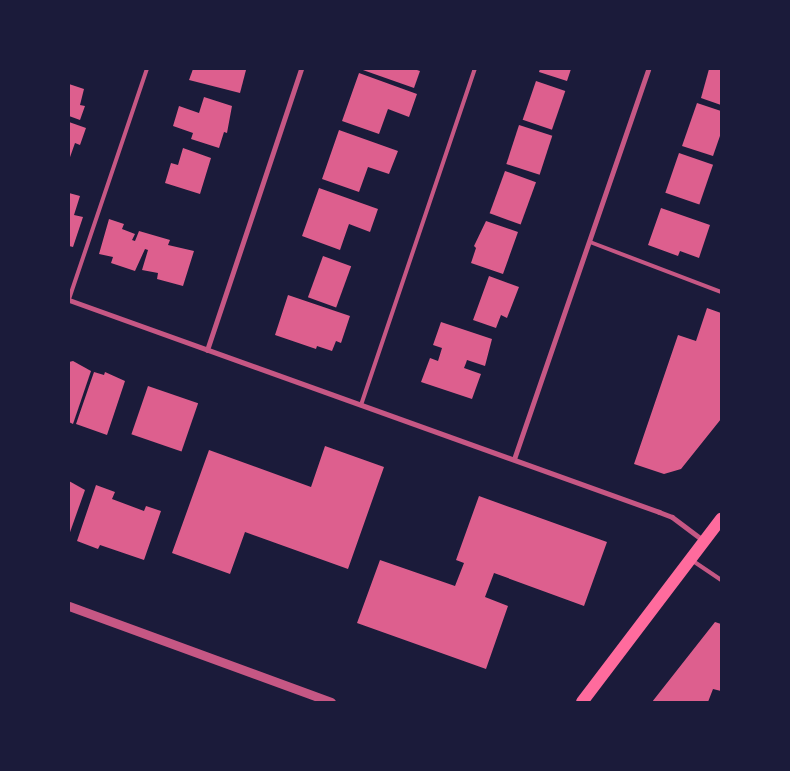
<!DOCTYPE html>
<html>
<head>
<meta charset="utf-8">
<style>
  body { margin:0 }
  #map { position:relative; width:790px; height:771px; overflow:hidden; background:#1b1b3a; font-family:"Archivo Narrow",sans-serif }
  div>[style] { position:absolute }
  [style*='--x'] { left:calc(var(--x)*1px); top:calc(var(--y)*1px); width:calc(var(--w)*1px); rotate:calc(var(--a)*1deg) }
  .building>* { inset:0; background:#dd5f8e; transform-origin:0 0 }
  .service>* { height:4px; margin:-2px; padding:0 2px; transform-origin:2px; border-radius:2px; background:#c65784 }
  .minor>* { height:5px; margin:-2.5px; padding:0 2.5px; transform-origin:2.5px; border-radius:2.5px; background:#c65784 }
  .tertiary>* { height:9px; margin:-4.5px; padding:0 4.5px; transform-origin:4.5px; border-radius:4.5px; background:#c65784 }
  .primary>* { height:12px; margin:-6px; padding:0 6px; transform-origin:6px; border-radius:6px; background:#ff6b9d }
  span { translate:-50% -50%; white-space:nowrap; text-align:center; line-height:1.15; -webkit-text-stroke:4px #1b1b3a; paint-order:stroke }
  .frame { position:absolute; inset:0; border:70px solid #1b1b3a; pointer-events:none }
</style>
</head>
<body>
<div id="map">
  <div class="building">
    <i style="clip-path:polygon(193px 69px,244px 69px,246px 70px,240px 93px,189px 80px)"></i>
    <i style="clip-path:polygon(360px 69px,414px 69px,420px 71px,414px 88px)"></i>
    <i style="clip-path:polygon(540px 69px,571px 69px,567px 81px,539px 72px)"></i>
    <i style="clip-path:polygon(709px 69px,721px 69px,721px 105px,701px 98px)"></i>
    <i style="clip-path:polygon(359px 73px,417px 94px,409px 117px,388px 109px,379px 134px,342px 121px)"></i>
    <i style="left:536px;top:81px;width:31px;height:41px;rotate:19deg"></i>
    <i style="clip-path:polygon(69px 84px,84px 89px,80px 105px,85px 106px,80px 120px,69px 116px)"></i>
    <i style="clip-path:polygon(204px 97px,232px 106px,227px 133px,224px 132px,219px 148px,191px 139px,193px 133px,173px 126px,179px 106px,199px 113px)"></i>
    <i style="clip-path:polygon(697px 103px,721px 111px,721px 133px,713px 156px,682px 146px)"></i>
    <i style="clip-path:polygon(69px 122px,86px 128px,80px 145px,75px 143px,69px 160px)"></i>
    <i style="left:519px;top:125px;width:35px;height:41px;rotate:18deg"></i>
    <i style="clip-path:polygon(339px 130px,398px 151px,389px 174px,368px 167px,359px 192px,322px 179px)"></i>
    <i style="clip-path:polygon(183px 148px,211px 158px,200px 194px,165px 183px,171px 163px,178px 165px)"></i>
    <i style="left:679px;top:153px;width:36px;height:42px;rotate:19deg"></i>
    <i style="left:505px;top:171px;width:33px;height:45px;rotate:20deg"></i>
    <i style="clip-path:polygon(319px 188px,378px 209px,370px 232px,349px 224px,340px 250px,302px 236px)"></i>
    <i style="clip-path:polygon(69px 193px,80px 196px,74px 215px,83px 217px,73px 247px,69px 246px)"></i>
    <i style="clip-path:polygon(661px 208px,710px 225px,699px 258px,680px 251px,678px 256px,648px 245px)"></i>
    <i style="clip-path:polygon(109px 219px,124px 224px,122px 229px,135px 234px,132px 240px,135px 241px,139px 231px,170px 240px,168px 245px,194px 251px,183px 286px,157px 279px,158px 273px,142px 270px,148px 250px,145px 249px,135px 271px,111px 263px,113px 257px,99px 254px)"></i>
    <i style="clip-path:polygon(486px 221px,518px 232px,503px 274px,471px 263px,476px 248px,474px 246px)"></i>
    <i style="left:323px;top:256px;width:30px;height:44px;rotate:20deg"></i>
    <i style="clip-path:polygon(489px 276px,519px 287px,507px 318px,501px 315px,496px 328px,473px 320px)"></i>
    <i style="clip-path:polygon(288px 295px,350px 316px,341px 343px,336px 341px,332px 351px,317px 346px,316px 349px,275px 335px)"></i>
    <i style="clip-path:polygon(707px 308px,721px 313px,721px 419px,681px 469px,664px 474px,634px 464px,678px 335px,696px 341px)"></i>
    <i style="clip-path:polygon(441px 322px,492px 339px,485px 366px,467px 360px,466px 363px,464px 368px,481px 374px,472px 399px,421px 382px,430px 358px,438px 361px,442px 348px,433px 345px)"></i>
    <i style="clip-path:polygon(73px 361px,91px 371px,73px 424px,69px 422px,69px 362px)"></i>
    <i style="clip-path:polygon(94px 372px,104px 375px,105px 372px,125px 381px,107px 435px,76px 424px)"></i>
    <i style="left:148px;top:386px;width:53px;height:51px;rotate:19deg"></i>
    <i style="clip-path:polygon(325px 446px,384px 467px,348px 569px,245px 532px,230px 574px,172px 553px,209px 450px,311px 487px)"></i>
    <i style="clip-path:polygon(69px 481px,85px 490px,69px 535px)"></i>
    <i style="clip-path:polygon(96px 485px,115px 492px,112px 499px,144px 511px,146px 506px,161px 511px,144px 560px,100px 545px,98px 549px,77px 541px)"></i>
    <i style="clip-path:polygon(479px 496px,607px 542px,584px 606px,494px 573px,485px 597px,508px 606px,486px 669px,357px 623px,380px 560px,455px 586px,464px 563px,456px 560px)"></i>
    <i style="clip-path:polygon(715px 622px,721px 624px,721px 691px,713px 689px,708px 702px,652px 702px)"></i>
  </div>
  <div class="service">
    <i style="--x:590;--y:242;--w:140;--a:20.9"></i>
    <i style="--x:69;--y:299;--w:243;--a:-71.3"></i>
    <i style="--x:361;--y:405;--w:355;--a:-71.3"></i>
    <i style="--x:693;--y:561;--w:34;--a:34"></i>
  </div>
  <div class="minor">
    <i style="--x:69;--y:300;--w:627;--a:19.76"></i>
    <i style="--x:659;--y:512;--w:14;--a:21"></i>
    <i style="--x:672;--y:517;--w:40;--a:37"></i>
    <i style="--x:207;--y:350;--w:296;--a:-71.5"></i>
    <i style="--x:514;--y:459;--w:412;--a:-71"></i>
  </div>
  <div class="tertiary">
    <i style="--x:69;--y:606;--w:279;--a:20.1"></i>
  </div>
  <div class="primary">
    <i style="--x:582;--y:702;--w:230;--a:-52.8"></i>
  </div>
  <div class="frame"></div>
</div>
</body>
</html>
